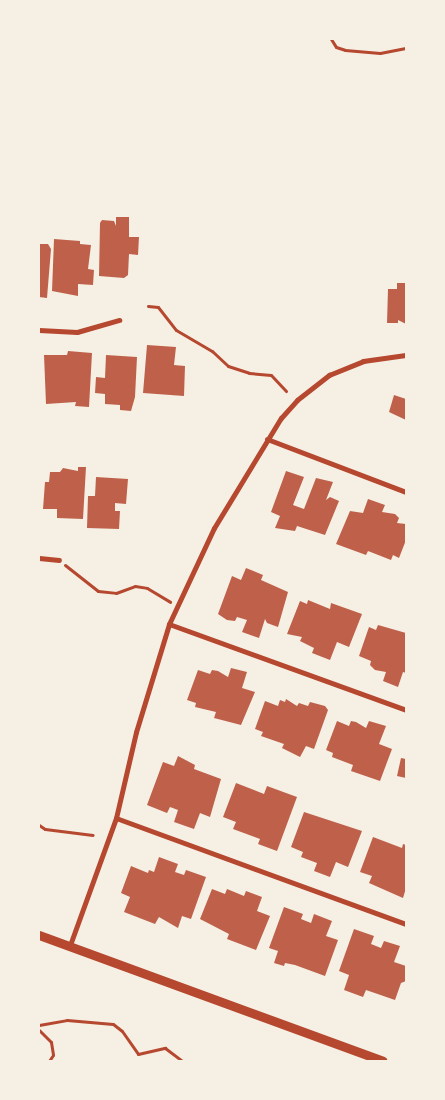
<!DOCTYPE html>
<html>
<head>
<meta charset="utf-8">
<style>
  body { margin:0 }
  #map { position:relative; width:445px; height:1100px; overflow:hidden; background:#f6efe4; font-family:"Asap Condensed",sans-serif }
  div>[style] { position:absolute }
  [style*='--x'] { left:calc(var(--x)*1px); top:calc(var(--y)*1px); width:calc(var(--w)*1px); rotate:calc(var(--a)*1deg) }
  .building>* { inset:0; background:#bf614a }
  .path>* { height:3px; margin:-1.5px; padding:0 1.5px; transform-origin:1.5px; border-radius:1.5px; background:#b5482f }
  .minor>* { height:5px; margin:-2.5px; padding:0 2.5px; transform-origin:2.5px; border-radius:2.5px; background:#b5482f }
  .tertiary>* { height:9px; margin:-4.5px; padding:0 4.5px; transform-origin:4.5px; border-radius:4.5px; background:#b5482f }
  span { translate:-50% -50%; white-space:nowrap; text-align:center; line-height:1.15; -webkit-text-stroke:4px #f6efe4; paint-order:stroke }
  .frame { position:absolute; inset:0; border:40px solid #f6efe4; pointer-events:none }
</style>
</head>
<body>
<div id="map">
  <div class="building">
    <i style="clip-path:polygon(116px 217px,129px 217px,129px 237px,139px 237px,138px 255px,129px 254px,128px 275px,124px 278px,99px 276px,100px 223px,102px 220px,114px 221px,116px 226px)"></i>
    <i style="clip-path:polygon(54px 239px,80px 241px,80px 244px,91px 245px,88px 269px,94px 270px,93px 285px,78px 284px,78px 296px,52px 291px)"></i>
    <i style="clip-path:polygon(39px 244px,48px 244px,51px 249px,47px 298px,39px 297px)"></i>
    <i style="clip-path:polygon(397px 283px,406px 283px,406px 324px,398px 320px,398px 323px,387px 323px,388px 289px,397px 289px)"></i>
    <i style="clip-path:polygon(147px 345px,176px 347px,174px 365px,185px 366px,184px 396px,143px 393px)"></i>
    <i style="clip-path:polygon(68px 351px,92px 353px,89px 407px,75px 406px,76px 402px,46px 404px,44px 355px,67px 355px)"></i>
    <i style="clip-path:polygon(106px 355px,137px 357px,135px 397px,131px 411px,120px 410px,120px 405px,105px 404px,105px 394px,95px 393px,96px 377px,105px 378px)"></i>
    <i style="clip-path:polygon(394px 395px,406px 399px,406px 420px,389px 412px)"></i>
    <i style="clip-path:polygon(78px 467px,86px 467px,83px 519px,57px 518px,57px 509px,43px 509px,45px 482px,49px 482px,50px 472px,60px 472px,63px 468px,78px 471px)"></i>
    <i style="clip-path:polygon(286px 471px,304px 477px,293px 505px,304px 509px,316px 478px,333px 482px,326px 500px,330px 497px,339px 501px,325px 535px,297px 526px,295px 531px,275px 528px,280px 516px,271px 512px)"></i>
    <i style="clip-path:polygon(96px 477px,128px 479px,126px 504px,115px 503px,115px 511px,120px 511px,119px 529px,87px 528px,88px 496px,95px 496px)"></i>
    <i style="clip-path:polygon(368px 499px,385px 505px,382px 512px,395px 514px,399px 518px,397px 523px,406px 524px,406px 540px,399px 558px,393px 555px,391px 560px,368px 551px,366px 555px,336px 544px,350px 511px,363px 513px)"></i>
    <i style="clip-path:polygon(246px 568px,263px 575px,261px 580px,288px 592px,278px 627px,267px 623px,265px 619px,259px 638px,242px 632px,247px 620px,237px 617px,235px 621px,227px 620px,218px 614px,232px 576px,241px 580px)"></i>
    <i style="clip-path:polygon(308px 600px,330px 609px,331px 603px,362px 614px,349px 647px,337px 642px,330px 660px,312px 653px,314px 648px,300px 641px,302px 637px,287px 634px,300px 601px,307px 604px)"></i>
    <i style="clip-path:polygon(378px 625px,406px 633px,406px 673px,403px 672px,398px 687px,383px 681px,386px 672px,375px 670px,370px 665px,371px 661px,359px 656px,369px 627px,376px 630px)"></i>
    <i style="clip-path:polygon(231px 668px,247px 672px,242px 688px,255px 692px,241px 725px,214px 718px,216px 712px,195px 707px,196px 703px,187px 700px,198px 670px,210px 674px,212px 670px,218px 671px,228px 677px)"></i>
    <i style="clip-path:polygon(286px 699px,297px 706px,299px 703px,308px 706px,310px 702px,325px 706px,328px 710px,314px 749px,306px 746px,300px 757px,282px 748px,284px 744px,261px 736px,263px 732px,255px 729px,265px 701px,278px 706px,280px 700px,285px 702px)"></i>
    <i style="clip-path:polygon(337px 721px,349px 726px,351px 721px,356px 722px,366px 728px,369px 721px,386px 726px,379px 744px,392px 749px,380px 781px,351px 771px,353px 765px,332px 757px,333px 753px,326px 750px)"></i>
    <i style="clip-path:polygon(178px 756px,195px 765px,194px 769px,221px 779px,210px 817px,200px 813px,194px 829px,174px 822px,178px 810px,170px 807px,167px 813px,147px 805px,163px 762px,174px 766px)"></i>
    <i style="clip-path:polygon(401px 758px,406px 759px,406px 778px,397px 776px)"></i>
    <i style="clip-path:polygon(236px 783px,264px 794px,267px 786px,297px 797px,277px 851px,258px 844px,260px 839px,233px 829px,236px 822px,223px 817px)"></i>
    <i style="clip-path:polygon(304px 812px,362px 831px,348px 867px,336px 862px,330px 877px,314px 871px,317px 863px,301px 857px,303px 852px,291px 847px)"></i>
    <i style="clip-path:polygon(373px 837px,402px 848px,403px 844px,406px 845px,406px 888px,403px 898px,369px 883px,372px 876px,360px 872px)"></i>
    <i style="clip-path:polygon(159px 857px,178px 864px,175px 872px,184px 875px,186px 870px,206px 877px,191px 919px,182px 916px,178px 928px,159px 917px,155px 924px,124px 912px,130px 897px,121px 893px,131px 866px,148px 873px,149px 870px,154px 872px)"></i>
    <i style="clip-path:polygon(212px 889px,225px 894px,227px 889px,244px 896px,246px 891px,262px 897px,257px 911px,270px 916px,256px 950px,227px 939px,229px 934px,200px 919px)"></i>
    <i style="clip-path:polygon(284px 907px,303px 914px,301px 919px,311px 923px,314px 914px,332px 921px,326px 936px,338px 940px,325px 976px,295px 965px,285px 963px,284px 966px,274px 963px,278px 951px,269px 948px)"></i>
    <i style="clip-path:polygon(354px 929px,374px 936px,371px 944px,381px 948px,384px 941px,400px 946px,394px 962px,406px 966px,406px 981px,401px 983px,395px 1000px,366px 990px,363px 997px,344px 990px,349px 975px,339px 971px)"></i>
  </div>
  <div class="path">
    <i style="--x:331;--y:39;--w:9;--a:58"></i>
    <i style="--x:336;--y:47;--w:9;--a:18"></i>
    <i style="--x:345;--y:50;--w:35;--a:5"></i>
    <i style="--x:380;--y:53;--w:26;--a:-11"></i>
    <i style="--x:148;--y:306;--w:10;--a:6"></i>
    <i style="--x:158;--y:307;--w:29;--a:52"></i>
    <i style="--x:176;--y:330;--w:42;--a:30.3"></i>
    <i style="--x:212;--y:351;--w:22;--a:43"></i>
    <i style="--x:228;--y:366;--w:22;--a:18"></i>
    <i style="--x:249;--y:373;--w:22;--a:5"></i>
    <i style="--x:271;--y:375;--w:22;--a:47"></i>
    <i style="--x:65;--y:565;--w:42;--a:38.2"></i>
    <i style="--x:98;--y:591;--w:18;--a:6"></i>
    <i style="--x:116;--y:593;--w:20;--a:-20"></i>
    <i style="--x:135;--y:586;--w:12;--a:9"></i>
    <i style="--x:147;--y:588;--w:27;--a:31"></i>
    <i style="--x:39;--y:825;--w:7;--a:34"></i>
    <i style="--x:45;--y:829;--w:48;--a:7.1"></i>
    <i style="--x:39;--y:1025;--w:28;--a:-10"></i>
    <i style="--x:67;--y:1020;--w:46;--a:5"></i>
    <i style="--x:113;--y:1024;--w:11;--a:38"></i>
    <i style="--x:122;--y:1031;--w:28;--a:55"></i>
    <i style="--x:138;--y:1054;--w:28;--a:-13"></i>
    <i style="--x:165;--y:1048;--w:21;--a:37"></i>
    <i style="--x:39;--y:1030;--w:17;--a:45"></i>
    <i style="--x:51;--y:1042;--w:13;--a:81"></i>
    <i style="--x:53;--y:1055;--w:7;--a:124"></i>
  </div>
  <div class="minor">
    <i style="--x:39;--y:330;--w:38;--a:3"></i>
    <i style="--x:77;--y:332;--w:44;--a:-15.9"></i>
    <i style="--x:267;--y:439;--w:149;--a:20.9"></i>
    <i style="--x:39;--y:558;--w:20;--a:6"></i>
    <i style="--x:169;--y:624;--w:252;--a:19.9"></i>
    <i style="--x:116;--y:818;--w:309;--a:20.1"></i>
    <i style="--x:70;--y:945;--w:135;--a:-70.1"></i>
    <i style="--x:116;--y:818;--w:88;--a:-76.9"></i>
    <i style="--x:136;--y:732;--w:113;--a:-73"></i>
    <i style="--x:169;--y:624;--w:106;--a:-64.9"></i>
    <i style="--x:214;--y:528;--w:129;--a:-58.7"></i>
    <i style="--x:281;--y:418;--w:24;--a:-48"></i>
    <i style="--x:297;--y:400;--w:41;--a:-38"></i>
    <i style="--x:329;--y:375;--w:37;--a:-22"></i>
    <i style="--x:363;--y:361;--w:43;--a:-7.9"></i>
  </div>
  <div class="tertiary">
    <i style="--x:39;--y:935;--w:366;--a:20.1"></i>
  </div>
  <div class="frame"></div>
</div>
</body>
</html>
